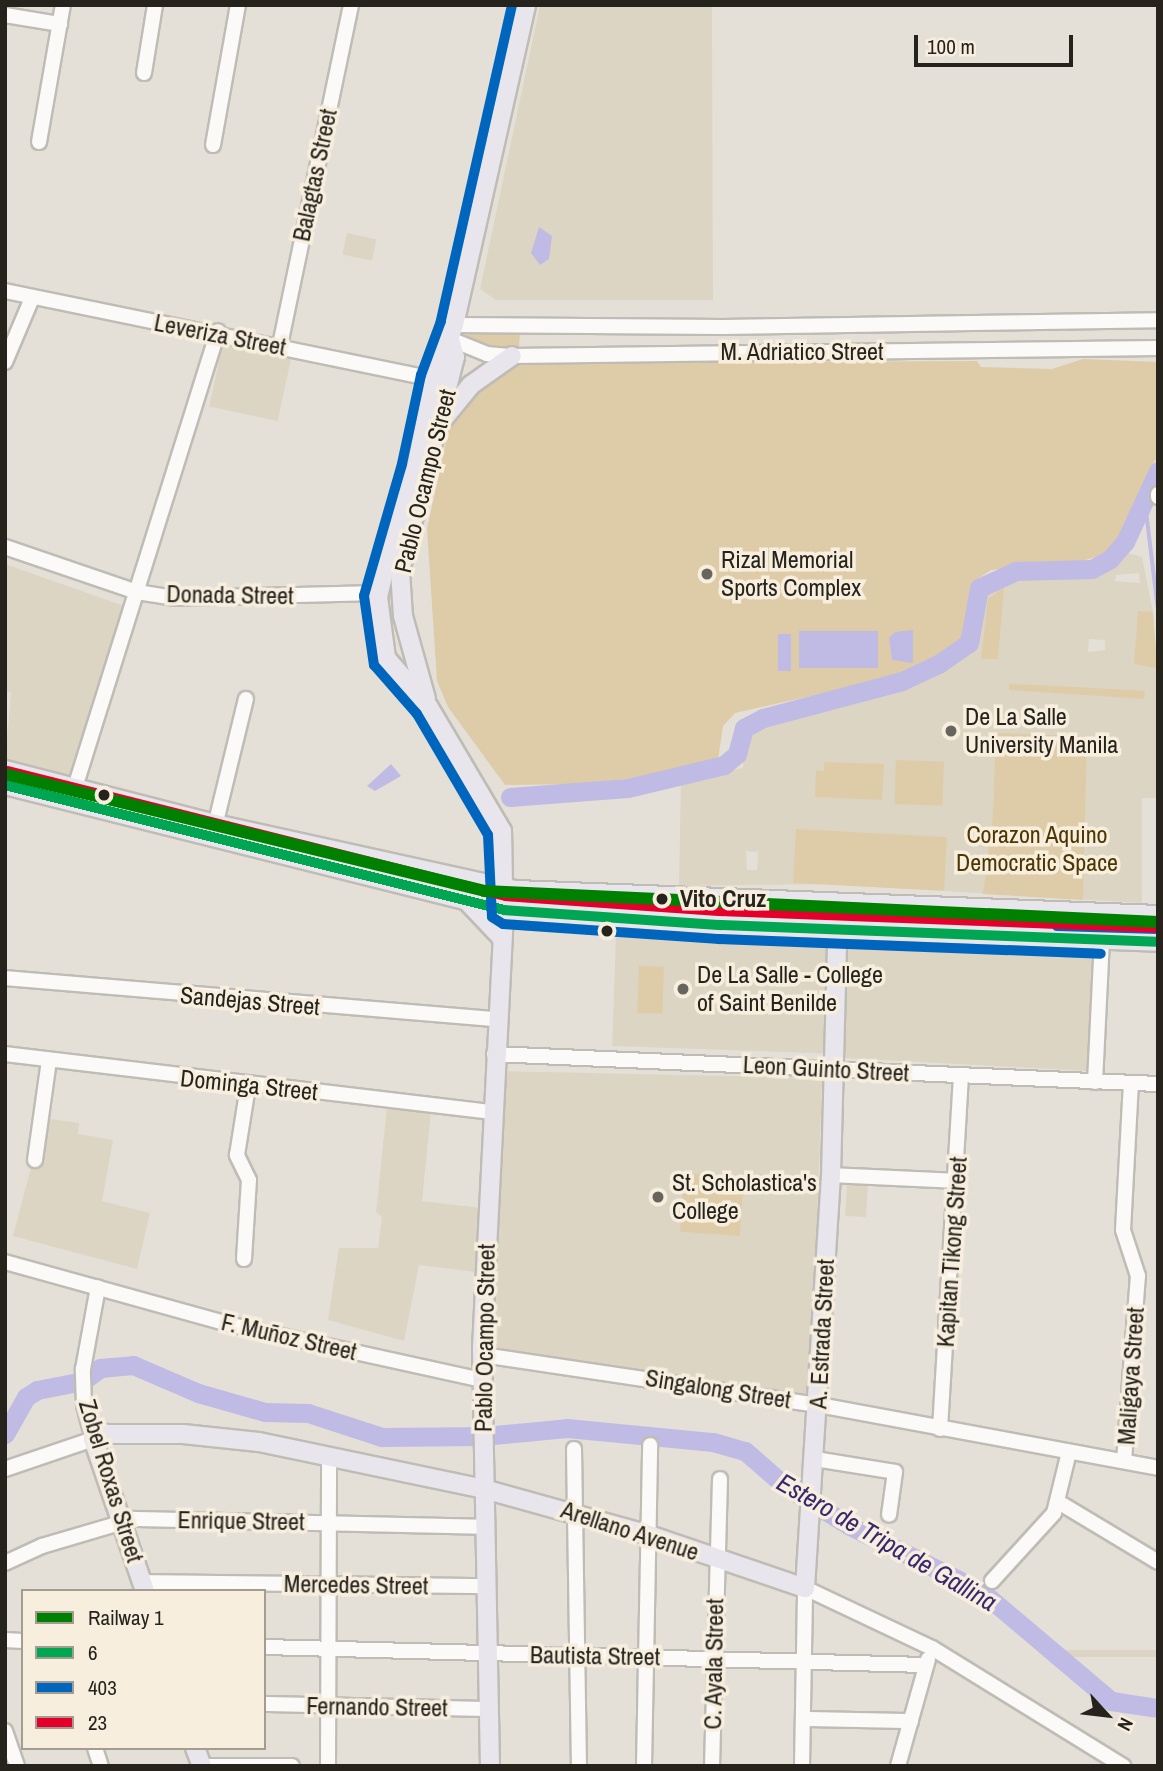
<!DOCTYPE html>
<html>
<head>
<meta charset="utf-8">
<style>
  body { margin:0 }
  #map { position:relative; width:1163px; height:1771px; overflow:hidden; background:#e4e0d7; font-family:"Archivo Narrow",sans-serif }
  div>[style] { position:absolute }
  [style*='--x'] { left:calc(var(--x)*1px); top:calc(var(--y)*1px); width:calc(var(--w)*1px); rotate:calc(var(--a)*1deg) }
  .built>* { inset:0; background:#dcd5c4; transform-origin:0 0 }
  .green>* { inset:0; background:#decca8; transform-origin:0 0 }
  .water>* { inset:0; background:#c0bbe4; transform-origin:0 0 }
  .stream>* { height:3.5px; margin:-1.75px; padding:0 1.75px; transform-origin:1.75px; border-radius:1.75px; background:#c0bbe4 }
  .river>* { height:19px; margin:-9.5px; padding:0 9.5px; transform-origin:9.5px; border-radius:9.5px; background:#c0bbe4 }
  .roads { filter:drop-shadow(2px 0 #bfbcb5) drop-shadow(-2px 0 #bfbcb5) drop-shadow(0 2px #bfbcb5) drop-shadow(0 -2px #bfbcb5) }
  .minor>* { height:14px; margin:-7px; padding:0 7px; transform-origin:7px; border-radius:7px; background:#fbfaf9 }
  .major>* { height:18px; margin:-9px; padding:0 9px; transform-origin:9px; border-radius:9px; background:#e8e6ec }
  .bus-1>* { height:10px; margin:-5px; padding:0 5px; transform-origin:5px; border-radius:5px; background:#00a651 }
  .bus-2>* { height:10px; margin:-5px; padding:0 5px; transform-origin:5px; border-radius:5px; background:#0065bd }
  .bus-3>* { height:10px; margin:-5px; padding:0 5px; transform-origin:5px; border-radius:5px; background:#e4002b }
  .rail-1>* { height:12px; margin:-6px; padding:0 6px; transform-origin:6px; border-radius:6px; background:#008000 }
  .dots>* { width:19px; height:19px; translate:-50% -50%; box-sizing:border-box; border:4px solid #f7eede; border-radius:50% }
  span { translate:-50% -50%; white-space:nowrap; text-align:center; line-height:1.15; -webkit-text-stroke:7px #f7eede; paint-order:stroke }
  .street-label { font-size:24px; color:#26231d }
  .poi-label { font-size:24px; color:#26231d }
  .left { translate:0 -50%; text-align:left }
  .park-label { font-size:24px; color:#4c3702 }
  .stop-label { font-size:24px; color:#26231d; font-weight:700 }
  .water-label { font-size:26px; color:#372870; font-style:italic }
  .frame { position:absolute; inset:0; border:7px solid #26231d; pointer-events:none }
  .legend { position:absolute; left:21px; top:1589px; width:245px; height:161px; box-sizing:border-box; background:#f7eede; border:2px solid #a39d91; margin:0; padding:9px 12px; list-style:none; font-size:21px; color:#26231d }
  .legend li { display:flex; align-items:center; gap:14px; height:35px }
  .legend b { width:35px; border:2px solid #a39d91 }
  .north { position:absolute; left:1072px; top:1680px; width:70px; height:70px; -webkit-text-stroke:5px #f7eede; paint-order:stroke; rotate:117deg; font-size:19px; font-weight:700; line-height:28px; text-align:center; color:#26231d }
  .north::after { content:''; display:block; margin:auto; width:24px; height:32px; background:#26231d; clip-path:polygon(50% 0,100% 100%,50% 72%,0 100%) }
  .scale { position:absolute; left:914px; top:35px; width:159px; height:32px; box-sizing:border-box; border:4px solid #26231d; border-top:0; padding-left:9px; font-size:21px; line-height:24px; white-space:nowrap; color:#26231d; -webkit-text-stroke:5px #f7eede; paint-order:stroke }
</style>
</head>
<body>
<div id="map">
  <div class="built">
    <i style="clip-path:polygon(540px 5px,712px 5px,713px 300px,496px 300px,480px 289px)"></i>
    <i style="left:347px;top:233px;width:30px;height:22px;rotate:12deg"></i>
    <i style="left:223px;top:342px;width:70px;height:66px;rotate:12deg"></i>
    <i style="clip-path:polygon(evenodd,1122px 551px,1142px 557px,1153px 612px,1158px 677px,1158px 798px,1142px 798px,1142px 903px,828px 884px,679px 886px,681px 779px,743px 768px,744px 726px,761px 717px,864px 692px,864px 683px,908px 682px,968px 649px,977px 638px,991px 581px,1088px 575px,1122px 551px,1139px 573px,1140px 583px,1115px 581px,1116px 575px,1139px 573px,1122px 551px,1089px 639px,1105px 640px,1105px 650px,1088px 652px,1089px 639px,1122px 551px,746px 851px,758px 852px,757px 870px,747px 870px,746px 851px)"></i>
    <i style="clip-path:polygon(5px 564px,127px 607px,72px 780px,5px 762px,11px 693px,5px 690px)"></i>
    <i style="left:616px;top:933px;width:214px;height:113px;rotate:2deg"></i>
    <i style="left:847px;top:937px;width:250px;height:121px;rotate:3deg"></i>
    <i style="clip-path:polygon(502px 1071px,818px 1078px,822px 1082px,811px 1395px,490px 1348px)"></i>
    <i style="clip-path:polygon(387px 1107px,431px 1111px,422px 1201px,481px 1208px,476px 1272px,419px 1265px,404px 1341px,328px 1320px,339px 1248px,378px 1248px,382px 1217px,376px 1212px)"></i>
    <i style="clip-path:polygon(44px 1118px,79px 1123px,78px 1134px,113px 1140px,102px 1201px,150px 1213px,137px 1269px,13px 1236px)"></i>
    <i style="left:847px;top:1182px;width:21px;height:34px;rotate:3deg"></i>
    <i style="left:1158px;top:1650px;width:7px;height:115px;rotate:90deg"></i>
  </div>
  <div class="green">
    <i style="clip-path:polygon(471px 330px,520px 332px,519px 348px,484px 346px,468px 339px,466px 334px)"></i>
    <i style="clip-path:polygon(1083px 359px,1158px 362px,1158px 454px,1120px 535px,1103px 555px,1082px 561px,991px 570px,979px 578px,969px 640px,896px 677px,735px 713px,723px 726px,718px 760px,661px 775px,581px 784px,505px 785px,448px 707px,437px 681px,427px 529px,451px 418px,466px 399px,510px 363px,977px 361px,981px 367px,1052px 369px)"></i>
    <i style="clip-path:polygon(1004px 587px,998px 659px,981px 659px,988px 599px)"></i>
    <i style="clip-path:polygon(1138px 611px,1153px 612px,1157px 668px,1134px 664px)"></i>
    <i style="clip-path:polygon(1009px 684px,1076px 687px,1145px 691px,1144px 699px,1009px 690px)"></i>
    <i style="clip-path:polygon(996px 733px,1087px 736px,1083px 900px,983px 894px,993px 815px)"></i>
    <i style="left:896px;top:760px;width:48px;height:44px;rotate:2deg"></i>
    <i style="clip-path:polygon(824px 762px,884px 764px,882px 800px,815px 797px,816px 770px,824px 771px)"></i>
    <i style="left:796px;top:829px;width:151px;height:54px;rotate:3deg"></i>
    <i style="left:639px;top:966px;width:25px;height:47px;rotate:2deg"></i>
    <i style="left:684px;top:1173px;width:60px;height:59px;rotate:4deg"></i>
  </div>
  <div class="water">
    <i style="clip-path:polygon(539px 227px,552px 236px,549px 259px,540px 265px,531px 253px)"></i>
    <i style="clip-path:polygon(913px 630px,913px 663px,892px 660px,889px 638px,895px 632px)"></i>
    <i style="left:878px;top:631px;width:37px;height:79px;rotate:90deg"></i>
    <i style="left:778px;top:634px;width:13px;height:37px"></i>
    <i style="clip-path:polygon(391px 764px,401px 776px,375px 791px,367px 786px)"></i>
  </div>
  <div class="stream">
    <i style="--x:1145;--y:499;--w:108;--a:83.1"></i>
  </div>
  <div class="river">
    <i style="--x:510;--y:797;--w:118;--a:-4.4"></i>
    <i style="--x:628;--y:788;--w:99;--a:-13.5"></i>
    <i style="--x:724;--y:765;--w:17;--a:-40"></i>
    <i style="--x:737;--y:754;--w:27;--a:-75"></i>
    <i style="--x:744;--y:728;--w:21;--a:-28"></i>
    <i style="--x:763;--y:718;--w:144;--a:-14.9"></i>
    <i style="--x:902;--y:681;--w:42;--a:-25.3"></i>
    <i style="--x:940;--y:663;--w:35;--a:-35"></i>
    <i style="--x:969;--y:643;--w:56;--a:-79.7"></i>
    <i style="--x:979;--y:588;--w:41;--a:-24.7"></i>
    <i style="--x:1016;--y:571;--w:76;--a:-1.5"></i>
    <i style="--x:1092;--y:569;--w:21;--a:-29"></i>
    <i style="--x:1110;--y:559;--w:23;--a:-49"></i>
    <i style="--x:1125;--y:542;--w:78;--a:-65.1"></i>
    <i style="--x:5;--y:1434;--w:43;--a:-60.4"></i>
    <i style="--x:26;--y:1397;--w:13;--a:-32"></i>
    <i style="--x:37;--y:1390;--w:47;--a:-11.1"></i>
    <i style="--x:83;--y:1381;--w:21;--a:-37"></i>
    <i style="--x:100;--y:1368;--w:33;--a:-5"></i>
    <i style="--x:133;--y:1365;--w:71;--a:23.3"></i>
    <i style="--x:198;--y:1393;--w:70;--a:15.8"></i>
    <i style="--x:265;--y:1412;--w:43;--a:1.3"></i>
    <i style="--x:308;--y:1413;--w:78;--a:18"></i>
    <i style="--x:382;--y:1437;--w:101;--a:-0.6"></i>
    <i style="--x:483;--y:1436;--w:84;--a:-5.4"></i>
    <i style="--x:567;--y:1428;--w:147;--a:5.5"></i>
    <i style="--x:713;--y:1442;--w:33;--a:16"></i>
    <i style="--x:745;--y:1451;--w:53;--a:41.2"></i>
    <i style="--x:785;--y:1486;--w:76;--a:31.6"></i>
    <i style="--x:850;--y:1526;--w:146;--a:26.4"></i>
    <i style="--x:981;--y:1591;--w:170;--a:40.2"></i>
    <i style="--x:1111;--y:1701;--w:48;--a:8.5"></i>
  </div>
  <div class="roads">
    <div class="minor">
      <i style="--x:5;--y:15;--w:56;--a:9.3"></i>
      <i style="--x:144;--y:73;--w:69;--a:-80.8"></i>
      <i style="--x:39;--y:142;--w:139;--a:-80.1"></i>
      <i style="--x:213;--y:145;--w:142;--a:-79.9"></i>
      <i style="--x:5;--y:291;--w:438;--a:11.6"></i>
      <i style="--x:454;--y:325;--w:269;--a:0.4"></i>
      <i style="--x:723;--y:327;--w:435;--a:-0.9"></i>
      <i style="--x:450;--y:339;--w:40;--a:22"></i>
      <i style="--x:487;--y:354;--w:25;--a:5"></i>
      <i style="--x:512;--y:356;--w:646;--a:-0.71"></i>
      <i style="--x:280;--y:345;--w:347;--a:-78.2"></i>
      <i style="--x:5;--y:362;--w:69;--a:-67.1"></i>
      <i style="--x:1158;--y:494;--w:3;--a:90"></i>
      <i style="--x:5;--y:547;--w:139;--a:18.8"></i>
      <i style="--x:137;--y:592;--w:39;--a:9"></i>
      <i style="--x:176;--y:598;--w:202;--a:-1.4"></i>
      <i style="--x:72;--y:797;--w:488;--a:-72.6"></i>
      <i style="--x:213;--y:834;--w:139;--a:-76.3"></i>
      <i style="--x:5;--y:978;--w:492;--a:4.8"></i>
      <i style="--x:5;--y:1054;--w:490;--a:6.8"></i>
      <i style="--x:494;--y:1054;--w:665;--a:2.59"></i>
      <i style="--x:1095;--y:1082;--w:142;--a:-87.2"></i>
      <i style="--x:35;--y:1160;--w:101;--a:-82"></i>
      <i style="--x:831;--y:1175;--w:126;--a:2.7"></i>
      <i style="--x:244;--y:1259;--w:79;--a:-86.4"></i>
      <i style="--x:249;--y:1180;--w:28;--a:-116"></i>
      <i style="--x:237;--y:1155;--w:70;--a:-80.9"></i>
      <i style="--x:5;--y:1262;--w:236;--a:15.5"></i>
      <i style="--x:232;--y:1325;--w:256;--a:12.4"></i>
      <i style="--x:483;--y:1355;--w:340;--a:8.5"></i>
      <i style="--x:819;--y:1405;--w:345;--a:10.5"></i>
      <i style="--x:940;--y:1429;--w:354;--a:-86.6"></i>
      <i style="--x:574;--y:1449;--w:317;--a:89.1"></i>
      <i style="--x:815;--y:1459;--w:81;--a:9.2"></i>
      <i style="--x:895;--y:1472;--w:43;--a:97.9"></i>
      <i style="--x:1124;--y:1461;--w:186;--a:-85.7"></i>
      <i style="--x:1138;--y:1276;--w:48;--a:-108.1"></i>
      <i style="--x:1123;--y:1230;--w:146;--a:-86.9"></i>
      <i style="--x:5;--y:1469;--w:93;--a:-18.8"></i>
      <i style="--x:93;--y:1439;--w:35;--a:-105"></i>
      <i style="--x:84;--y:1405;--w:36;--a:-92"></i>
      <i style="--x:83;--y:1369;--w:83;--a:-79.6"></i>
      <i style="--x:1060;--y:1503;--w:114;--a:31"></i>
      <i style="--x:5;--y:1563;--w:41;--a:-24.7"></i>
      <i style="--x:42;--y:1546;--w:96;--a:-16.4"></i>
      <i style="--x:134;--y:1519;--w:351;--a:1.3"></i>
      <i style="--x:992;--y:1581;--w:92;--a:-47.6"></i>
      <i style="--x:1054;--y:1513;--w:63;--a:-76.2"></i>
      <i style="--x:142;--y:1582;--w:344;--a:0.7"></i>
      <i style="--x:5;--y:1640;--w:18;--a:3"></i>
      <i style="--x:264;--y:1647;--w:662;--a:1.56"></i>
      <i style="--x:264;--y:1704;--w:225;--a:1.3"></i>
      <i style="--x:803;--y:1719;--w:108;--a:1.1"></i>
      <i style="--x:5;--y:1731;--w:37;--a:71"></i>
      <i style="--x:95;--y:1748;--w:19;--a:72"></i>
      <i style="--x:202;--y:1766;--w:90;--a:0"></i>
      <i style="--x:328;--y:1766;--w:310;--a:-89.8"></i>
      <i style="--x:644;--y:1766;--w:321;--a:-88.9"></i>
      <i style="--x:712;--y:1766;--w:287;--a:-88.4"></i>
      <i style="--x:802;--y:1766;--w:178;--a:-89"></i>
      <i style="--x:805;--y:1588;--w:140;--a:25.3"></i>
      <i style="--x:932;--y:1648;--w:225;--a:31.7"></i>
      <i style="--x:898;--y:1766;--w:111;--a:-74.3"></i>
    </div>
    <div class="major">
      <i style="--x:444;--y:418;--w:43;--a:-50.7"></i>
      <i style="--x:471;--y:385;--w:50;--a:-35.3"></i>
      <i style="--x:426;--y:699;--w:86;--a:-105.5"></i>
      <i style="--x:403;--y:616;--w:45;--a:-93.8"></i>
      <i style="--x:400;--y:571;--w:221;--a:-75.6"></i>
      <i style="--x:455;--y:357;--w:19;--a:-106"></i>
      <i style="--x:5;--y:770;--w:217;--a:14.4"></i>
      <i style="--x:215;--y:824;--w:308;--a:12.4"></i>
      <i style="--x:516;--y:890;--w:642;--a:2.23"></i>
      <i style="--x:5;--y:785;--w:514;--a:14.06"></i>
      <i style="--x:504;--y:910;--w:217;--a:4"></i>
      <i style="--x:720;--y:925;--w:438;--a:2.2"></i>
      <i style="--x:503;--y:886;--w:55;--a:-91"></i>
      <i style="--x:502;--y:831;--w:145;--a:-120.6"></i>
      <i style="--x:428;--y:706;--w:64;--a:-131.2"></i>
      <i style="--x:386;--y:658;--w:62;--a:-97.5"></i>
      <i style="--x:378;--y:597;--w:52;--a:-76.8"></i>
      <i style="--x:390;--y:546;--w:82;--a:-71.6"></i>
      <i style="--x:416;--y:468;--w:91;--a:-78.6"></i>
      <i style="--x:434;--y:379;--w:58;--a:-69.7"></i>
      <i style="--x:454;--y:325;--w:328;--a:-77.3"></i>
      <i style="--x:467;--y:901;--w:50;--a:46.6"></i>
      <i style="--x:145;--y:1591;--w:161;--a:-108.9"></i>
      <i style="--x:93;--y:1439;--w:15;--a:-20"></i>
      <i style="--x:107;--y:1434;--w:76;--a:0"></i>
      <i style="--x:183;--y:1434;--w:76;--a:6"></i>
      <i style="--x:259;--y:1442;--w:230;--a:11.8"></i>
      <i style="--x:484;--y:1489;--w:168;--a:15.5"></i>
      <i style="--x:646;--y:1534;--w:168;--a:18.8"></i>
      <i style="--x:805;--y:1588;--w:414;--a:-86.4"></i>
      <i style="--x:831;--y:1175;--w:272;--a:-88.5"></i>
      <i style="--x:195;--y:1748;--w:19;--a:69"></i>
      <i style="--x:490;--y:1766;--w:418;--a:-91.1"></i>
      <i style="--x:482;--y:1348;--w:439;--a:-87.1"></i>
    </div>
  </div>
  <div class="bus-1">
    <i style="--x:5;--y:785;--w:514;--a:14.06"></i>
    <i style="--x:504;--y:910;--w:217;--a:4"></i>
    <i style="--x:720;--y:925;--w:438;--a:2.2"></i>
  </div>
  <div class="bus-2">
    <i style="--x:512;--y:5;--w:324;--a:102.7"></i>
    <i style="--x:441;--y:321;--w:58;--a:110.3"></i>
    <i style="--x:421;--y:375;--w:91;--a:102.1"></i>
    <i style="--x:402;--y:464;--w:137;--a:106.1"></i>
    <i style="--x:364;--y:596;--w:70;--a:81.8"></i>
    <i style="--x:374;--y:665;--w:65;--a:48.7"></i>
    <i style="--x:417;--y:714;--w:140;--a:59.6"></i>
    <i style="--x:488;--y:835;--w:82;--a:87.2"></i>
    <i style="--x:492;--y:917;--w:13;--a:32"></i>
    <i style="--x:503;--y:924;--w:217;--a:4"></i>
    <i style="--x:719;--y:939;--w:382;--a:2.2"></i>
    <i style="--x:1057;--y:926;--w:101;--a:1.7"></i>
  </div>
  <div class="bus-3">
    <i style="--x:8;--y:771;--w:513;--a:14.09"></i>
    <i style="--x:506;--y:896;--w:216;--a:4"></i>
    <i style="--x:721;--y:911;--w:437;--a:2.2"></i>
  </div>
  <div class="rail-1">
    <i style="--x:5;--y:774;--w:493;--a:13.7"></i>
    <i style="--x:484;--y:891;--w:675;--a:2.63"></i>
  </div>
  <div class="dots">
    <i style="left:707px;top:574px;background:#68655e"></i>
    <i style="left:951px;top:731px;background:#68655e"></i>
    <i style="left:104px;top:795px;background:#26231d"></i>
    <i style="left:662px;top:899px;background:#26231d"></i>
    <i style="left:607px;top:931px;background:#26231d"></i>
    <i style="left:683px;top:989px;background:#68655e"></i>
    <i style="left:658px;top:1197px;background:#68655e"></i>
  </div>
  <div class="street-label">
    <span style="left:315px;top:175px;rotate:-78deg">Balagtas Street</span>
    <span style="left:220px;top:335px;rotate:11deg">Leveriza Street</span>
    <span style="left:802px;top:352px">M. Adriatico Street</span>
    <span style="left:425px;top:481px;rotate:-76deg">Pablo Ocampo Street</span>
    <span style="left:230px;top:595px;rotate:1deg">Donada Street</span>
    <span style="left:250px;top:1001px;rotate:5deg">Sandejas Street</span>
    <span style="left:826px;top:1069px;rotate:3deg">Leon Guinto Street</span>
    <span style="left:249px;top:1085px;rotate:6deg">Dominga Street</span>
    <span style="left:952px;top:1252px;rotate:-86deg">Kapitan Tikong Street</span>
    <span style="left:822px;top:1334px;rotate:-87deg">A. Estrada Street</span>
    <span style="left:289px;top:1337px;rotate:13deg">F. Muñoz Street</span>
    <span style="left:485px;top:1338px;rotate:-89deg">Pablo Ocampo Street</span>
    <span style="left:1131px;top:1376px;rotate:-86deg">Maligaya Street</span>
    <span style="left:718px;top:1389px;rotate:9deg">Singalong Street</span>
    <span style="left:111px;top:1481px;rotate:73deg">Zobel Roxas Street</span>
    <span style="left:241px;top:1521px;rotate:1deg">Enrique Street</span>
    <span style="left:630px;top:1531px;rotate:18deg">Arellano Avenue</span>
    <span style="left:356px;top:1585px;rotate:1deg">Mercedes Street</span>
    <span style="left:595px;top:1656px;rotate:1deg">Bautista Street</span>
    <span style="left:714px;top:1664px;rotate:-89deg">C. Ayala Street</span>
    <span style="left:377px;top:1707px;rotate:1deg">Fernando Street</span>
  </div>
  <div class="poi-label">
    <span class="left" style="left:721px;top:574px">Rizal Memorial<br>Sports Complex</span>
    <span class="left" style="left:965px;top:731px">De La Salle<br>University Manila</span>
    <span class="left" style="left:697px;top:989px">De La Salle - College<br>of Saint Benilde</span>
    <span class="left" style="left:672px;top:1197px">St. Scholastica's<br>College</span>
  </div>
  <div class="park-label">
    <span style="left:1037px;top:849px">Corazon Aquino<br>Democratic Space</span>
  </div>
  <div class="stop-label">
    <span class="left" style="left:680px;top:899px">Vito Cruz</span>
  </div>
  <div class="water-label">
    <span style="left:887px;top:1542px;rotate:30deg">Estero de Tripa de Gallina</span>
  </div>
  <div class="frame"></div>
  <ul class="legend">
  <li><b style="height:9px;background:#008000"></b>Railway 1</li>
  <li><b style="height:9px;background:#00a651"></b>6</li>
  <li><b style="height:9px;background:#0065bd"></b>403</li>
  <li><b style="height:9px;background:#e4002b"></b>23</li>
  </ul>
  <div class="north">N</div>
  <div class="scale">100 m</div>
</div>
</body>
</html>
